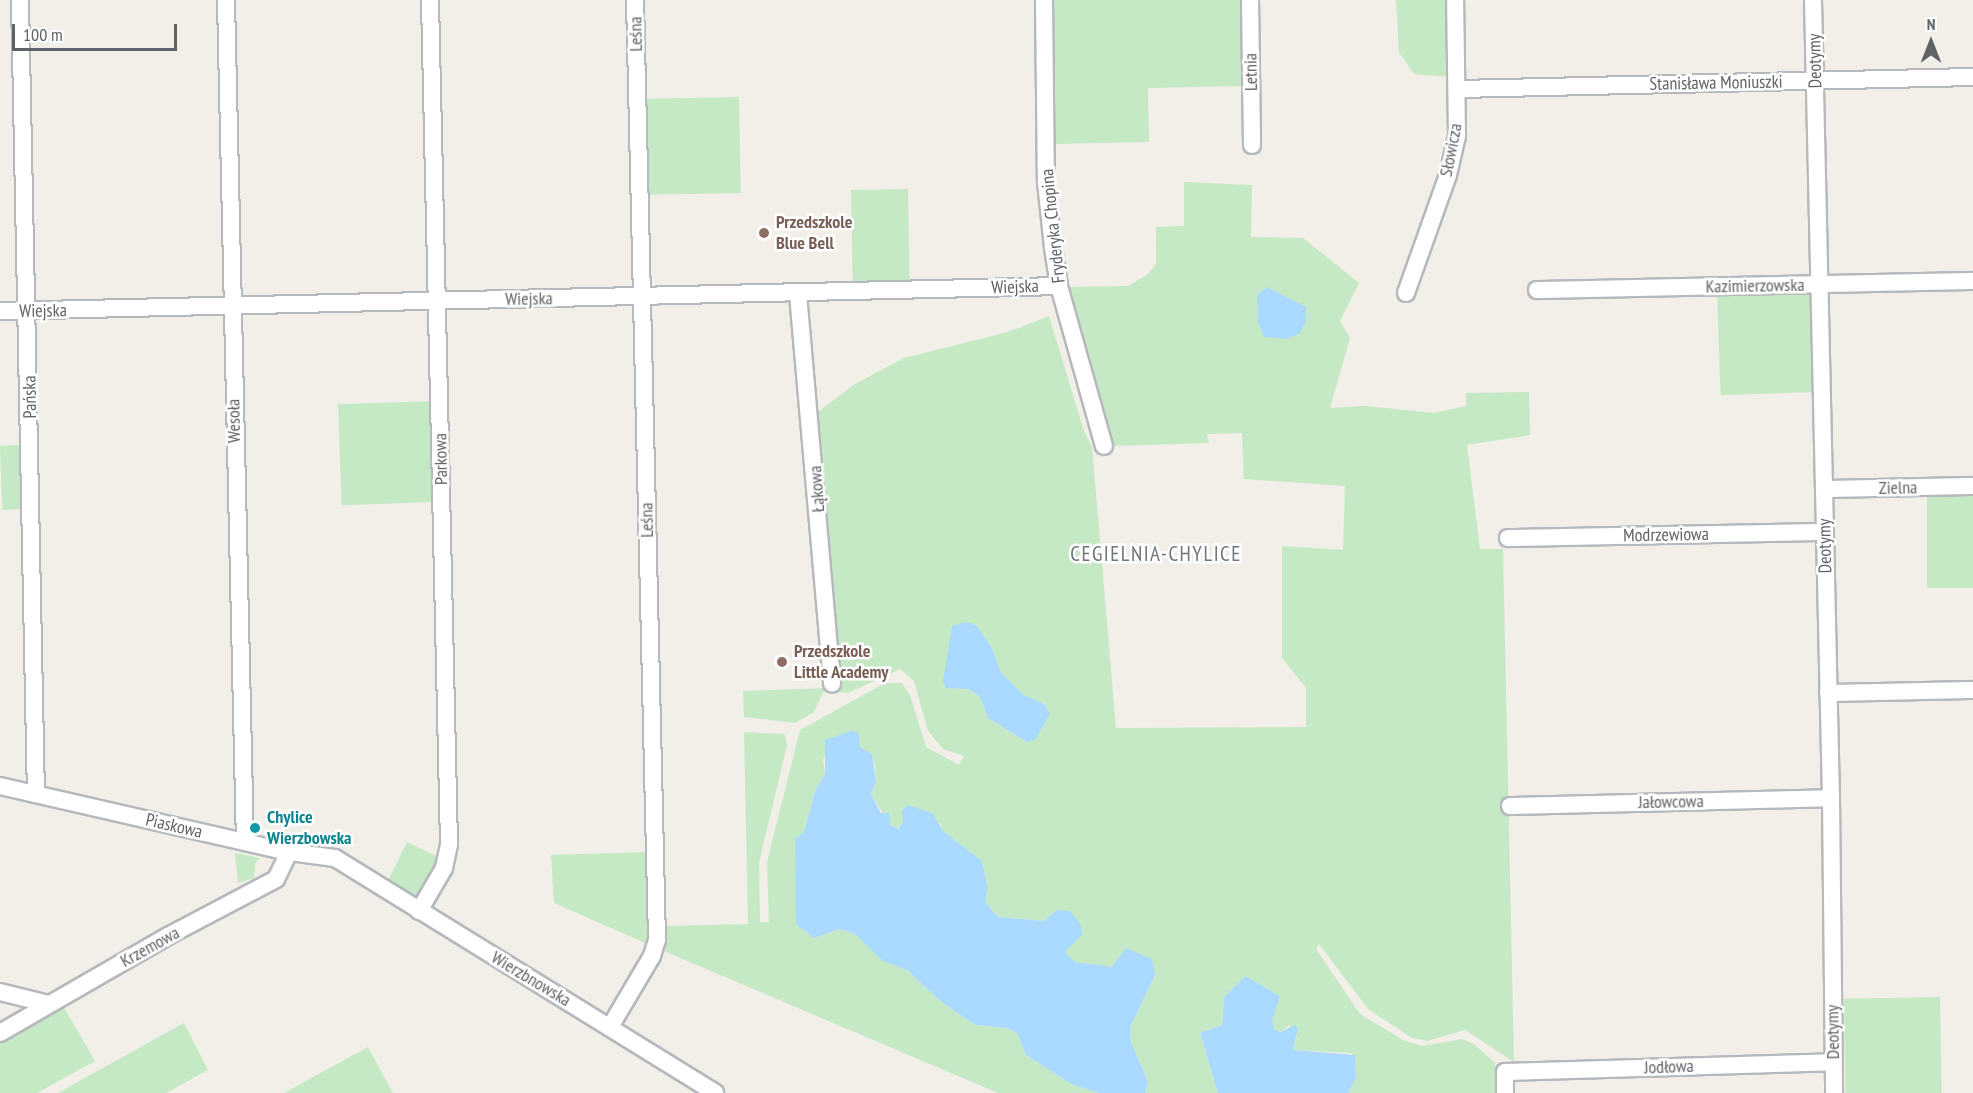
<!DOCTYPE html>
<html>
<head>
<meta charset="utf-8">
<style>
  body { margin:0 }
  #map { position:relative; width:1973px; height:1093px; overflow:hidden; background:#f1efe8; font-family:"PT Sans Narrow",sans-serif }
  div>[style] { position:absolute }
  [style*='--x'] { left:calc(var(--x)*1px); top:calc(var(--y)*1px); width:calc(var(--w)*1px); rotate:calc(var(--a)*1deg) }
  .green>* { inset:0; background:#c5e8c5; transform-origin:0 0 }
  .water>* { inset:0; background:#aadaff }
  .roads { filter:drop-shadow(2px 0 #b5b8bc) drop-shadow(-2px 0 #b5b8bc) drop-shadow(0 2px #b5b8bc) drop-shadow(0 -2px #b5b8bc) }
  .minor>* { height:16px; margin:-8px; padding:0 8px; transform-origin:8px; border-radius:8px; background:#fff }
  .dots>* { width:16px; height:16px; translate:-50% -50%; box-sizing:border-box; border:3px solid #fff; border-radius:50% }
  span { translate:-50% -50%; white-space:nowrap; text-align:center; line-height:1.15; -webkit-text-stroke:5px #fff; paint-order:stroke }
  .street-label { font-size:18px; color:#5f6368 }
  .education-label { font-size:18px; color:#785e54; font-weight:700 }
  .left { translate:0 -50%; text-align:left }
  .culture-label { font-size:18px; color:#0d838f; font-weight:700 }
  .quarter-label { font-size:21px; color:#70757a; letter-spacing:1.5px }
  .north { position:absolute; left:1901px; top:12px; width:60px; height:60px; -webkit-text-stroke:4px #fff; paint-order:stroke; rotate:0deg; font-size:16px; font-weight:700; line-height:24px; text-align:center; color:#5f6368 }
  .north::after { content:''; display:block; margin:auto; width:21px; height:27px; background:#5f6368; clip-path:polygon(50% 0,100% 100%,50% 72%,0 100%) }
  .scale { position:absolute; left:12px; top:24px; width:165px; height:27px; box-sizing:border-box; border:3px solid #5f6368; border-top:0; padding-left:8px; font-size:18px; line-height:21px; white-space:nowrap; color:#5f6368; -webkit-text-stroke:4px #fff; paint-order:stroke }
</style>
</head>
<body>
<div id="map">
  <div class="green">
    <i style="clip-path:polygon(1051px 0,1242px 0,1243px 86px,1148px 88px,1149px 142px,1055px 144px)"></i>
    <i style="clip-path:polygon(1396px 0,1448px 0,1450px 77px,1414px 74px,1399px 52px)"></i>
    <i style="left:739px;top:97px;width:96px;height:95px;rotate:89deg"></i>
    <i style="clip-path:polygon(evenodd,1184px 182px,1252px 185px,1251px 237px,1303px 238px,1359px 283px,1340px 321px,1350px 338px,1330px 408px,1365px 406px,1434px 413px,1466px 406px,1466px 393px,1529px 392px,1530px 435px,1467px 445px,1480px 549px,1503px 549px,1514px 1062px,1465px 1030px,1427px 1041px,1412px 1038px,1368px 1009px,1319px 944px,1316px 949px,1360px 1014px,1403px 1040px,1422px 1046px,1462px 1039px,1474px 1044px,1495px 1063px,1496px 1093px,1348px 1093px,1356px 1079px,1352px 1053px,1293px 1050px,1297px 1035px,1289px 1025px,1280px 1032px,1274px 1029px,1271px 1020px,1279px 996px,1245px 976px,1224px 997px,1222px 1025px,1200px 1033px,1218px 1093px,1145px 1093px,1148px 1082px,1131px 1042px,1130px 1028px,1155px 975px,1075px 962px,1064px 952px,1069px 946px,1057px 910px,1044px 921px,998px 917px,985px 902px,988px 888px,982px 861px,943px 832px,940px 823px,903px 821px,897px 829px,890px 825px,871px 794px,876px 782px,875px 767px,872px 755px,860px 747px,860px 739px,823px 758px,825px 774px,815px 791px,804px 832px,795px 840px,796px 898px,814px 938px,840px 929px,855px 934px,884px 961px,907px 970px,940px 1001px,975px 1025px,1007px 1028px,1017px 1033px,1026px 1055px,1071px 1084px,1099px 1093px,998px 1093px,666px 952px,664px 926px,748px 924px,744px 732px,785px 734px,787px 745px,759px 863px,760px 922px,769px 922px,767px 862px,800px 730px,885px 683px,902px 683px,910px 695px,926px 747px,959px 765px,964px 756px,943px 749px,928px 731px,914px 681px,900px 669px,848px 693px,838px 692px,837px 685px,818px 412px,855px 384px,904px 358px,1008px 332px,1049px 316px,1084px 431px,1092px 447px,1116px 728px,1306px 727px,1306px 688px,1282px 658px,1282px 546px,1343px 550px,1345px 486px,1244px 479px,1242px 433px,1207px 434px,1209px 443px,1114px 446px,1068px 287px,1128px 286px,1147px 275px,1156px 264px,1156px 227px,1184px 226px,1184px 182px,977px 626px,992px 648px,1001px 673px,1024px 695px,1044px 704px,1027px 742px,988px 718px,980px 697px,969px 689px,977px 626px)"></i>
    <i style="left:908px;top:189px;width:95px;height:57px;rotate:89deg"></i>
    <i style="left:1812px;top:291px;width:101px;height:95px;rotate:88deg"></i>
    <i style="left:432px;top:401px;width:101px;height:94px;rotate:88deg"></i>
    <i style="left:23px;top:445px;width:64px;height:23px;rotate:88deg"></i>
    <i style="left:1973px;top:493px;width:95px;height:46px;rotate:90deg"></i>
    <i style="clip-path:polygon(825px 688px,814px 712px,795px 723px,744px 717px,743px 691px)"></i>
    <i style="left:407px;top:842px;width:39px;height:44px;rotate:26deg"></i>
    <i style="clip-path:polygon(648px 852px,650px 945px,554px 903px,551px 855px)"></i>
    <i style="clip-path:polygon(235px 853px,260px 858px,255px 863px,254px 878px,238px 883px)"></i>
    <i style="left:1940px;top:997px;width:96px;height:96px;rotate:89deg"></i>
    <i style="clip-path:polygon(62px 1004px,95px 1061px,37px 1093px,0 1093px,0 1042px)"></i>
    <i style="clip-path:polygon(184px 1023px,208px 1070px,166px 1093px,58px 1093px)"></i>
    <i style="clip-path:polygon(368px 1047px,393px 1093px,284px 1093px)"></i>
  </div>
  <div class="water">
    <i style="clip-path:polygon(1267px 287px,1306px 307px,1306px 322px,1299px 334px,1286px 339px,1264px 337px,1258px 323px,1257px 295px)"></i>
    <i style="clip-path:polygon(967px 622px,977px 626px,992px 648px,1001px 673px,1024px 695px,1044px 704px,1050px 714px,1035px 740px,1027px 742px,988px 718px,980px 697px,969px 689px,946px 688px,943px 681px,952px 626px)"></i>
    <i style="clip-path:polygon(851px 731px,859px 733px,860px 747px,872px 754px,876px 782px,871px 794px,881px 813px,889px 813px,890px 825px,898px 829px,903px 821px,902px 811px,907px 805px,932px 813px,944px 832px,982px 861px,988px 888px,985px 902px,998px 917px,1044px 921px,1057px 910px,1070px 911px,1080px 923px,1082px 935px,1065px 952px,1075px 962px,1112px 967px,1126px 948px,1152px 959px,1155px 975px,1130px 1028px,1131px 1042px,1148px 1082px,1145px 1093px,1099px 1093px,1071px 1084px,1026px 1055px,1017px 1033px,1007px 1028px,975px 1025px,940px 1001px,907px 970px,883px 961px,855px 934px,840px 929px,814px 938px,796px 924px,795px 839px,804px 832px,815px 791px,825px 774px,825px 740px)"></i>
    <i style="clip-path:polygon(1245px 976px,1280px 996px,1272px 1020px,1274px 1029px,1280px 1032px,1295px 1025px,1298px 1028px,1293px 1050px,1355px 1055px,1356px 1079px,1348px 1093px,1218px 1093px,1200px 1033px,1222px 1025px,1224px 997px)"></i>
  </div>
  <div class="roads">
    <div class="minor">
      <i style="--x:20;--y:0;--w:794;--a:88.85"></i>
      <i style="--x:226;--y:0;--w:842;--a:88.71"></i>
      <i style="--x:1044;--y:0;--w:182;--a:89.4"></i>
      <i style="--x:1046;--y:182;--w:66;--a:83.9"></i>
      <i style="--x:1053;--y:248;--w:38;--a:81"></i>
      <i style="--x:1059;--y:286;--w:166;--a:74.3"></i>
      <i style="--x:1250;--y:0;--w:145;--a:89.2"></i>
      <i style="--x:1813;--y:0;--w:798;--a:88.71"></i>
      <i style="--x:1831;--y:798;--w:295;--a:89.4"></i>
      <i style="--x:1459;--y:89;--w:514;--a:-1.34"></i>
      <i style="--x:1537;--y:290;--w:436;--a:-1.2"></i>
      <i style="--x:1406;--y:293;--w:125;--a:-70.4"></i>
      <i style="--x:1448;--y:175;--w:40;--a:-77"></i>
      <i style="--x:1457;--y:136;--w:136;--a:-90.8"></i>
      <i style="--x:798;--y:294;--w:391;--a:85"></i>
      <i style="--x:0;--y:311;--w:1059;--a:-1.35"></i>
      <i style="--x:1824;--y:489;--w:149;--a:-1.2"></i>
      <i style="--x:1508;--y:538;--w:316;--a:-1.1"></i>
      <i style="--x:1828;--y:693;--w:145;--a:-1.2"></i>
      <i style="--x:0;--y:786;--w:290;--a:12.9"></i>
      <i style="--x:283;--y:851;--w:52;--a:7.7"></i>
      <i style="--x:335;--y:858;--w:447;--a:31.7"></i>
      <i style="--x:1510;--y:806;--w:321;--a:-1.4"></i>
      <i style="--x:419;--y:911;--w:50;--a:-59.8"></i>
      <i style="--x:444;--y:868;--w:25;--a:-78"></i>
      <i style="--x:449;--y:844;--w:844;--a:-91.29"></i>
      <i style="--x:0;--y:992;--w:50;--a:13.8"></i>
      <i style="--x:610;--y:1027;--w:82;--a:-59.4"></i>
      <i style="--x:652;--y:956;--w:17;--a:-73"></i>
      <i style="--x:657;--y:940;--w:940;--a:-91.34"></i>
      <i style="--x:0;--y:1033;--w:194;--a:-30"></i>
      <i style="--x:168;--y:936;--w:122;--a:-27.8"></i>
      <i style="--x:276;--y:879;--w:30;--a:-64"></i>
      <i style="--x:1505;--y:1093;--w:21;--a:-90"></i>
      <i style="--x:1505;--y:1072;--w:328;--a:-1.7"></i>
    </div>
  </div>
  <div class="dots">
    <i style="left:764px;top:233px;background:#8d6e63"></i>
    <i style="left:782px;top:662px;background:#8d6e63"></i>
    <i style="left:255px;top:828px;background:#0f9aa8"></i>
  </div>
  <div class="street-label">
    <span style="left:636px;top:34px;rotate:-91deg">Leśna</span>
    <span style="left:1815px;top:61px;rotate:-91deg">Deotymy</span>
    <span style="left:1251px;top:72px;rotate:-91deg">Letnia</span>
    <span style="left:1716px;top:83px;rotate:-1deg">Stanisława Moniuszki</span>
    <span style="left:1451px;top:150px;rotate:-79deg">Słowicza</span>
    <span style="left:1053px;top:226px;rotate:-96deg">Fryderyka Chopina</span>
    <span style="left:1755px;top:286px;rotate:-1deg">Kazimierzowska</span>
    <span style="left:1015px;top:287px;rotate:-2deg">Wiejska</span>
    <span style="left:529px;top:299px;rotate:-1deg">Wiejska</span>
    <span style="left:43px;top:311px;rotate:-1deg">Wiejska</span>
    <span style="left:30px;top:397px;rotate:-91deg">Pańska</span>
    <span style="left:234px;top:421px;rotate:-91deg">Wesoła</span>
    <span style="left:441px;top:459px;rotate:-91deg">Parkowa</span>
    <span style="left:1898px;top:488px;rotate:-1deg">Zielna</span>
    <span style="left:817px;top:489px;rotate:-94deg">Łąkowa</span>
    <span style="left:647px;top:520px;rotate:-91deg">Leśna</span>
    <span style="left:1666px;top:535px;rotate:-1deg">Modrzewiowa</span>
    <span style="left:1825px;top:546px;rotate:-91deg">Deotymy</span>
    <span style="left:1671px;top:802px;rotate:-1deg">Jałowcowa</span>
    <span style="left:174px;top:826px;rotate:13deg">Piaskowa</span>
    <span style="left:150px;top:947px;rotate:-29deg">Krzemowa</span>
    <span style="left:531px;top:979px;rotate:31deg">Wierzbnowska</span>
    <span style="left:1833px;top:1032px;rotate:-91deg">Deotymy</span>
    <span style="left:1669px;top:1067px;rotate:-2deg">Jodłowa</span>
  </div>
  <div class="education-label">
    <span class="left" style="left:776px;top:233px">Przedszkole<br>Blue Bell</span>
    <span class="left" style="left:794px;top:662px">Przedszkole<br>Little Academy</span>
  </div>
  <div class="culture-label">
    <span class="left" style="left:267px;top:828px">Chylice<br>Wierzbowska</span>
  </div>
  <div class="quarter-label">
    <span style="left:1156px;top:554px">CEGIELNIA-CHYLICE</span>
  </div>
  <div class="north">N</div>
  <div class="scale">100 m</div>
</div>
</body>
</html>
